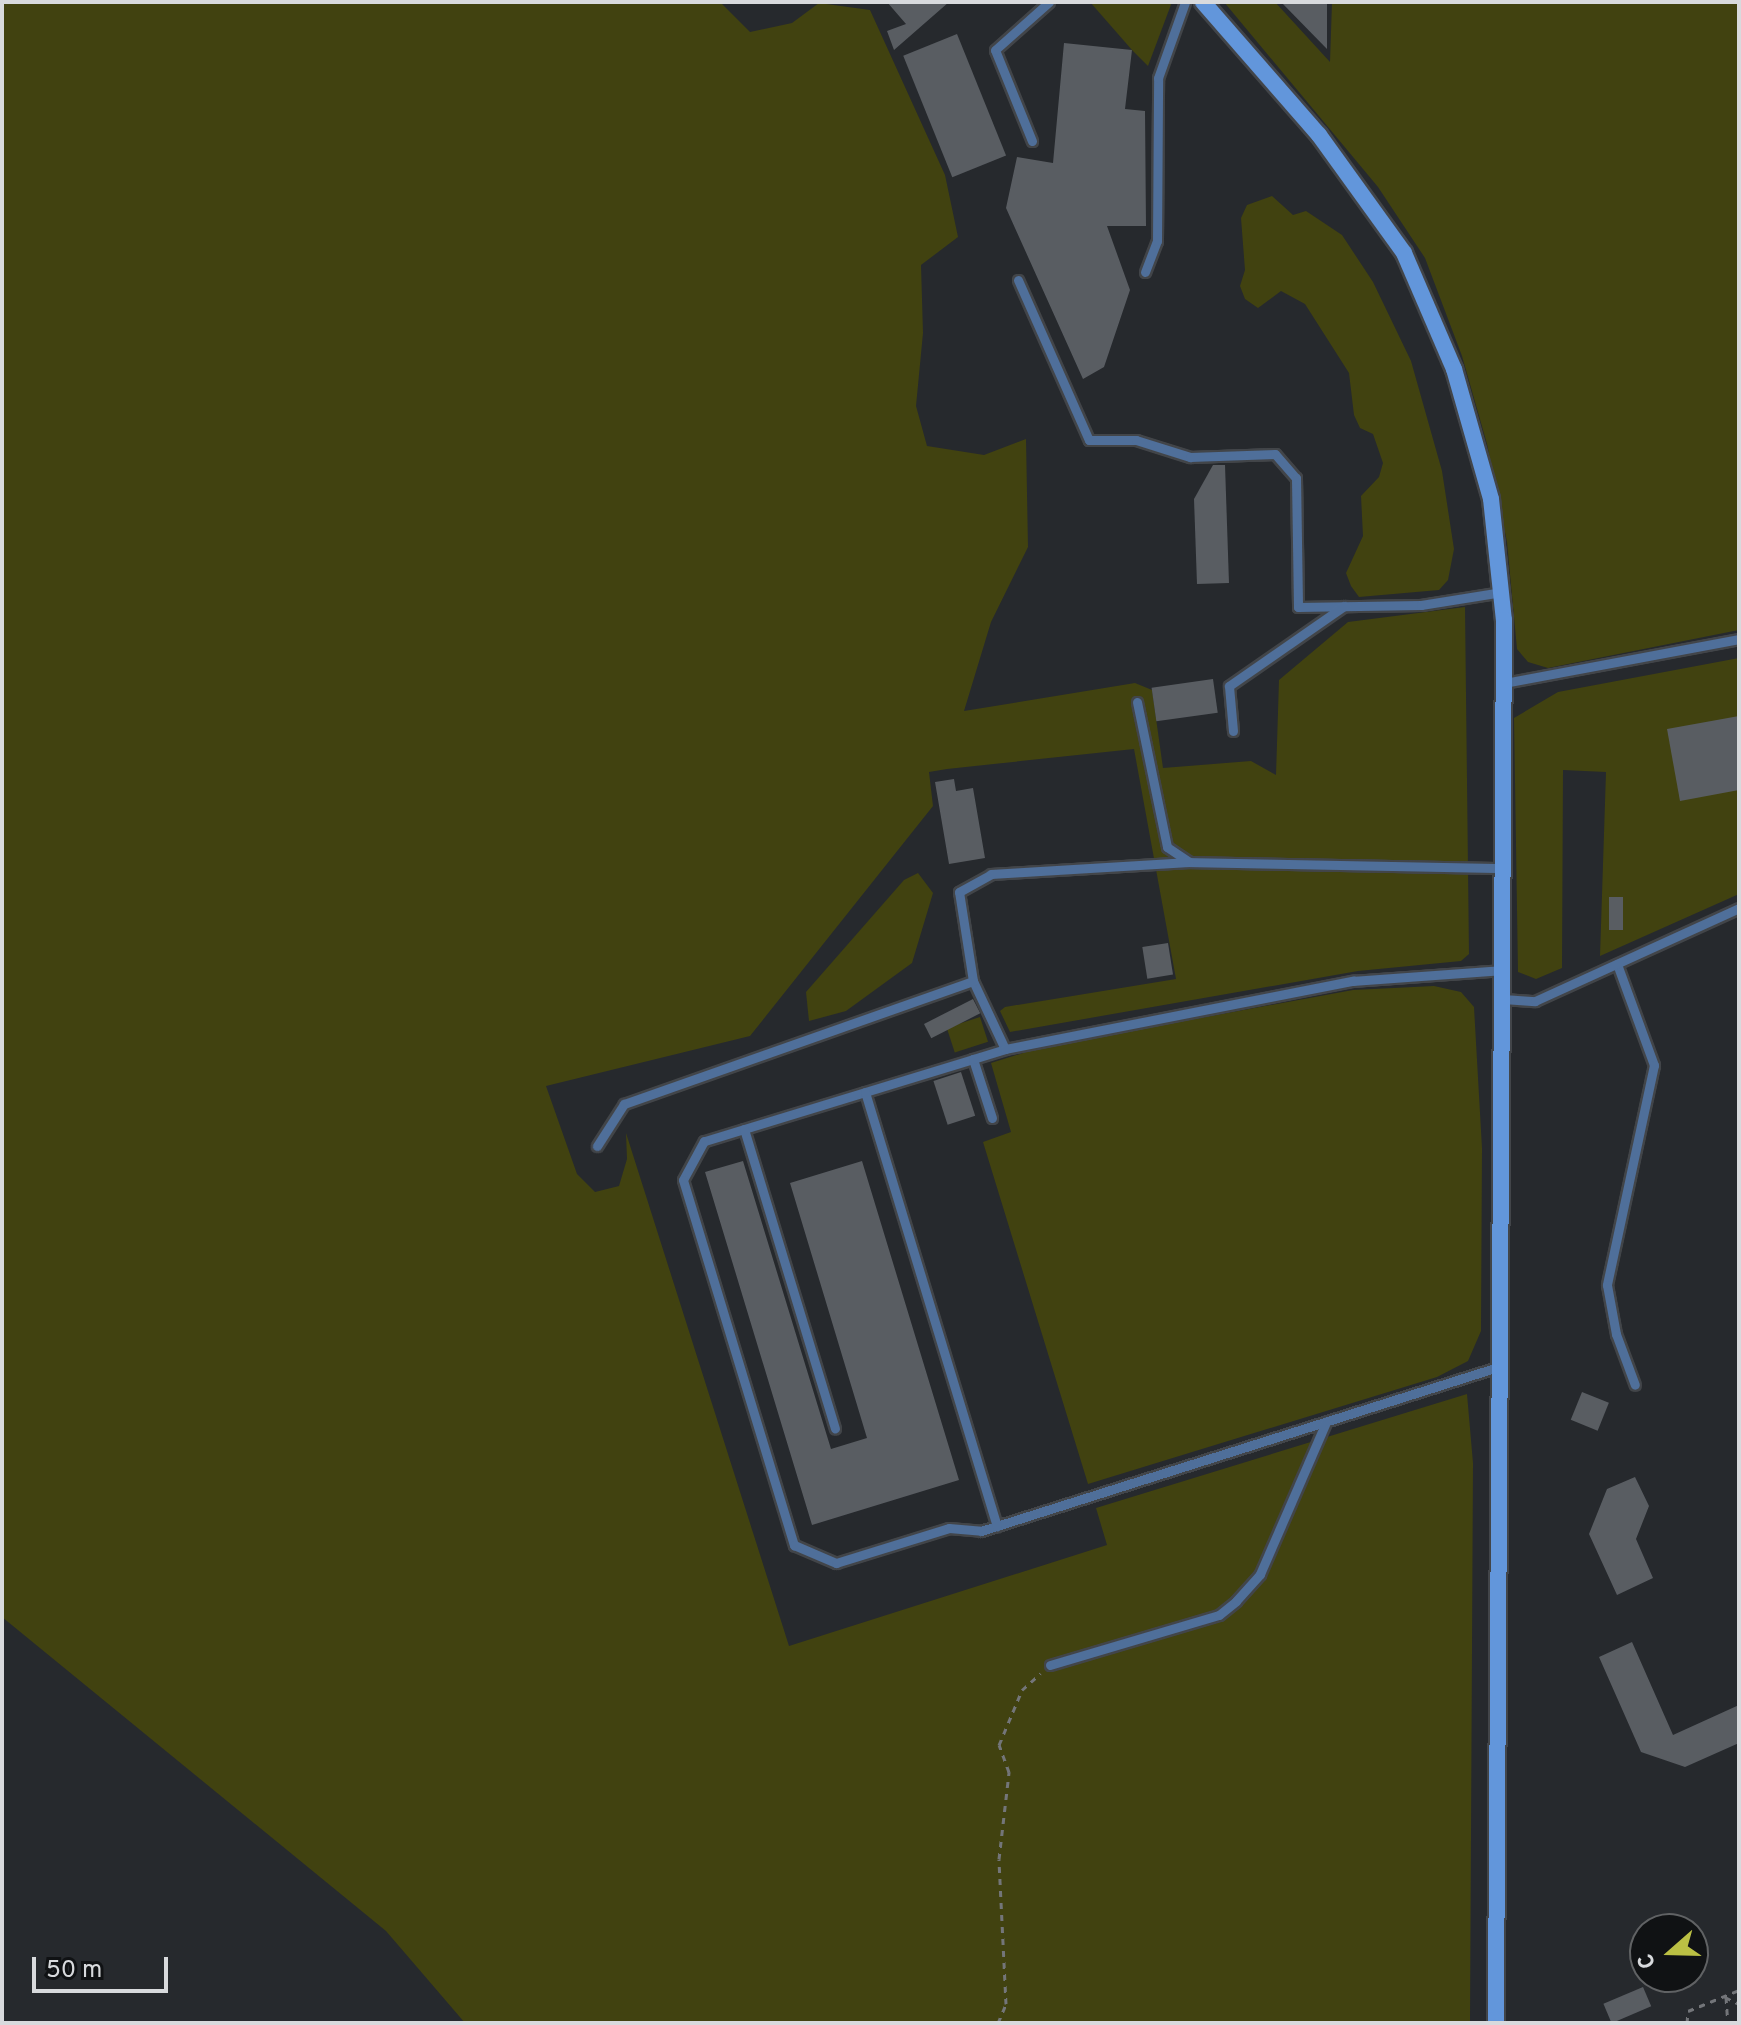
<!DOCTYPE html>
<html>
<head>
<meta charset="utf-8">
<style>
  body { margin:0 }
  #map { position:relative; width:1741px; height:2025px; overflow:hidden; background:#26292d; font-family:Overpass,sans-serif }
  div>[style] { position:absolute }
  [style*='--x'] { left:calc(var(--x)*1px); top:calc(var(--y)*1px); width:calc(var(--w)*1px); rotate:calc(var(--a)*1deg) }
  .green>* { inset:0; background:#414210; transform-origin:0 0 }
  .building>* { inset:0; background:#595d62; transform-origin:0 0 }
  .path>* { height:3px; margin-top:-1.5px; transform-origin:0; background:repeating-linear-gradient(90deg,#737579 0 6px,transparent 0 12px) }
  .roads { filter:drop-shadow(2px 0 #424549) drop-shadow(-2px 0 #424549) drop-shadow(0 2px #424549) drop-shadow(0 -2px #424549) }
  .lane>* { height:9px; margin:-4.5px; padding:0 4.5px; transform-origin:4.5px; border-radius:4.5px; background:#4f6f9a }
  .secondary>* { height:16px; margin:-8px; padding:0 8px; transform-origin:8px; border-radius:8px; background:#6296db }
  span { translate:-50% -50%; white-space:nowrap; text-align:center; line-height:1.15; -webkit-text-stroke:6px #101214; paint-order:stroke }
  .frame { position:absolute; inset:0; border:4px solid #d8dadd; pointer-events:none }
  .north { position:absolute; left:1629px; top:1913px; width:80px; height:80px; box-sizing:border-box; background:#101214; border:2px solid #606264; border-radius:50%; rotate:250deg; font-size:22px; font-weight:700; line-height:32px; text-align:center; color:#d8dadd }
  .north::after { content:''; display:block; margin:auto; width:28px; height:36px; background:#bbc044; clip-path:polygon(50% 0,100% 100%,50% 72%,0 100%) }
  .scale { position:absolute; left:32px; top:1957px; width:136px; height:36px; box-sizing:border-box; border:4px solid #d8dadd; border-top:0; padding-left:10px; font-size:24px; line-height:28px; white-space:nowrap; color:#d8dadd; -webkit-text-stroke:6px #101214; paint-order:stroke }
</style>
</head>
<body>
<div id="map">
  <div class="green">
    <i style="clip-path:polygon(2px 2px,720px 2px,750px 32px,792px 23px,819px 3px,870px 10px,945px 175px,958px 237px,921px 265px,923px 333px,916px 406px,927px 446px,984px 455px,1026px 439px,1028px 547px,991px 622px,964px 711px,1135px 683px,1152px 690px,1163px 768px,1251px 761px,1276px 775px,1279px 680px,1348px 622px,1465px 607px,1469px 954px,1461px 961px,1358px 971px,1010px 1032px,1000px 1011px,1005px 1007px,1176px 979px,1134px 749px,947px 769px,929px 772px,933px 806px,750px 1036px,546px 1086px,577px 1174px,595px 1192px,619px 1186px,627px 1159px,626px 1133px,789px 1646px,1107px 1545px,1096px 1508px,1467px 1394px,1473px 1463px,1470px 2023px,465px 2023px,386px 1931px,2px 1617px)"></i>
    <i style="clip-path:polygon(1090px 2px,1172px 2px,1148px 66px,1132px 50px)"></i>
    <i style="clip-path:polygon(1224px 2px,1275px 2px,1330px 62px,1332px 2px,1739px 2px,1739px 630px,1548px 668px,1528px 662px,1517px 649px,1507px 542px,1487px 444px,1462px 356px,1425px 258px,1378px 187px)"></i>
    <i style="clip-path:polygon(1272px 196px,1293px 215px,1306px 211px,1342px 235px,1373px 282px,1411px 361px,1442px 471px,1454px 549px,1448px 580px,1439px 590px,1359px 597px,1351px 586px,1346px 573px,1363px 536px,1361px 496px,1379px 477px,1383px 463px,1373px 434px,1360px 428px,1354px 415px,1349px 373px,1305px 304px,1281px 291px,1258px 308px,1245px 299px,1240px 286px,1245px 270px,1241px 218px,1247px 205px)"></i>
    <i style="clip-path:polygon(1739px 658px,1739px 894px,1600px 956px,1606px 772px,1563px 770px,1562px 968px,1536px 979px,1518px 972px,1514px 718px,1558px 692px)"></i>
    <i style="clip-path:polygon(918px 873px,933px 893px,912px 963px,846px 1011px,809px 1021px,806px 992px,904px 880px)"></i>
    <i style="clip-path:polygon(1434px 986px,1461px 992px,1474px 1007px,1482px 1148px,1481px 1331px,1468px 1361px,1437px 1377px,1088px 1484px,983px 1142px,1011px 1132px,991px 1063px,1042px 1047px,1353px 990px)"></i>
    <i style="left:980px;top:1017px;width:26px;height:35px;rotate:72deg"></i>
  </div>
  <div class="building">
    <i style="clip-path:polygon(887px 2px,949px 2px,894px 50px,887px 31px,906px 24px)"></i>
    <i style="clip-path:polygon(1281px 2px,1327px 2px,1327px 49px)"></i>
    <i style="left:957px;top:34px;width:131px;height:58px;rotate:68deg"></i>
    <i style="clip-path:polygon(1064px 43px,1132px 50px,1125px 109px,1145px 111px,1146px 226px,1107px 226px,1130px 290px,1104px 367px,1083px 379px,1006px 208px,1017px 157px,1053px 163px)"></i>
    <i style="clip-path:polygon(1213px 465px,1225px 465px,1229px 583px,1197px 584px,1194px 499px)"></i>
    <i style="left:1213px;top:679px;width:34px;height:62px;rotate:82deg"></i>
    <i style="clip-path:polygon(1739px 716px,1739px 790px,1680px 801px,1667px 729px)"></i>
    <i style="clip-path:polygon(954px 779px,956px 791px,973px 788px,985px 858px,949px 864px,935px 782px)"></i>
    <i style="left:1609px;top:897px;width:14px;height:33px"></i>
    <i style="left:1168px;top:943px;width:32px;height:26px;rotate:81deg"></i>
    <i style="left:973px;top:999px;width:16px;height:55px;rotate:63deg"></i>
    <i style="left:961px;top:1072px;width:46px;height:29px;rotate:72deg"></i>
    <i style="clip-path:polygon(743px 1161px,831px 1449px,867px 1438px,790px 1183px,862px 1161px,959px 1480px,812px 1525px,705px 1172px)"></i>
    <i style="left:1582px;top:1392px;width:29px;height:30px;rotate:22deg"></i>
    <i style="clip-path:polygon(1635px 1477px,1649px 1506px,1636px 1539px,1653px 1578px,1617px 1595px,1589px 1534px,1607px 1489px)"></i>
    <i style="clip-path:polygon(1632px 1642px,1673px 1735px,1739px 1705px,1739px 1743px,1685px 1767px,1641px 1752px,1599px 1657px)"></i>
    <i style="left:1643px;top:1987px;width:21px;height:43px;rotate:67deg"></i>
  </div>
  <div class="path">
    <i style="--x:1725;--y:1997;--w:16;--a:27"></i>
    <i style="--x:1726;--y:1997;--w:26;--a:86"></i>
    <i style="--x:998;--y:2023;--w:21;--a:-67"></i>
    <i style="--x:1006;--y:2004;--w:145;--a:-92.8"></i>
    <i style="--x:999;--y:1859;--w:88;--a:-83.4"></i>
    <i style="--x:1009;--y:1772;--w:29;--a:-110"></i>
    <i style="--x:999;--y:1745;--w:60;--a:-67.3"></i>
    <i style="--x:1022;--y:1690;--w:25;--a:-42"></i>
    <i style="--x:1687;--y:2023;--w:12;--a:-85"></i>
    <i style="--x:1688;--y:2011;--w:55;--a:-22.4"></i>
  </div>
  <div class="roads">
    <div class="lane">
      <i style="--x:1032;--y:141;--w:98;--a:-112.1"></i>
      <i style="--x:995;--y:50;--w:72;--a:-41.6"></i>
      <i style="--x:1145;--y:272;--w:33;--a:-69"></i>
      <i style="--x:1157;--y:241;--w:163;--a:-89.6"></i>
      <i style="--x:1158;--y:78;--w:81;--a:-70.4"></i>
      <i style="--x:1018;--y:280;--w:175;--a:66.1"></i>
      <i style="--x:1089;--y:440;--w:47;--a:0"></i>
      <i style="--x:1136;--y:440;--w:57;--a:17.5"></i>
      <i style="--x:1190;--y:457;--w:85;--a:-2"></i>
      <i style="--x:1275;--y:454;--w:32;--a:49"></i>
      <i style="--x:1296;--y:478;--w:129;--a:89.1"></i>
      <i style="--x:1298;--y:607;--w:123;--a:-0.9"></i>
      <i style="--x:1421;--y:605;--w:82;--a:-9.1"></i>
      <i style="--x:1504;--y:683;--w:239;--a:-10.6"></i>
      <i style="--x:1137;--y:702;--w:148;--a:78.3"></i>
      <i style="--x:1167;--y:847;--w:27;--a:34"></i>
      <i style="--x:1189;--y:862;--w:315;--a:1.1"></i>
      <i style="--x:1233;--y:731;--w:45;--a:-95.1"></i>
      <i style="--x:1229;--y:686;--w:140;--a:-34.8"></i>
      <i style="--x:1617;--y:964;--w:108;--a:69.9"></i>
      <i style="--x:1654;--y:1065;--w:225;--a:102.1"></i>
      <i style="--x:1607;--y:1285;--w:50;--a:79.6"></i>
      <i style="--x:1616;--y:1334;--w:54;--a:69.6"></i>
      <i style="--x:1503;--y:999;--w:32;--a:4"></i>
      <i style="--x:1535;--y:1001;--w:224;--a:-24.5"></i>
      <i style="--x:1005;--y:1049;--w:75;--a:-115.2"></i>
      <i style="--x:973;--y:981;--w:90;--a:-98.9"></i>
      <i style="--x:959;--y:892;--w:37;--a:-29"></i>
      <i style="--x:991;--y:874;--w:198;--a:-3.5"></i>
      <i style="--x:973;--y:1059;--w:281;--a:163"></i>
      <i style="--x:704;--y:1141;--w:44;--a:118.3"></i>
      <i style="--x:683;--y:1180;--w:382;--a:73.1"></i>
      <i style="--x:794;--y:1545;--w:46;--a:23.2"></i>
      <i style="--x:836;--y:1563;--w:118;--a:-17.2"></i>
      <i style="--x:949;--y:1528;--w:32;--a:5"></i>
      <i style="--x:981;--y:1531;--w:542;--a:-17.6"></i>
      <i style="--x:865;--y:1092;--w:454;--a:73.1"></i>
      <i style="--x:992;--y:1118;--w:62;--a:-107.9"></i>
      <i style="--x:973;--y:1059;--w:34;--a:-17"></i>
      <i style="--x:1005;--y:1049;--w:355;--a:-11.1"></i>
      <i style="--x:1353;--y:981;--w:150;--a:-4.2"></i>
      <i style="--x:744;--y:1129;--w:313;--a:73.1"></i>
      <i style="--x:597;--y:1146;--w:50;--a:-57.3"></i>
      <i style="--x:624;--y:1104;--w:370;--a:-19.4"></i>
      <i style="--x:1050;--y:1665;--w:176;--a:-16.5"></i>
      <i style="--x:1219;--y:1615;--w:22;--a:-39"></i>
      <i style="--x:1236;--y:1601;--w:36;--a:-48"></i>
      <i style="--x:1260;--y:1574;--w:166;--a:-66.5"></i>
    </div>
    <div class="secondary">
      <i style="--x:1203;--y:2;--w:176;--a:48.9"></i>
      <i style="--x:1319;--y:135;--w:145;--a:54.2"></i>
      <i style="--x:1404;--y:253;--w:126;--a:66.7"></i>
      <i style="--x:1454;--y:369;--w:135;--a:74.1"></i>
      <i style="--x:1491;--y:499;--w:122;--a:83.9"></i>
      <i style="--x:1504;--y:620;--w:1403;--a:90.33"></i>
    </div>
  </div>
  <div class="frame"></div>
  <div class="north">С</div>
  <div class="scale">50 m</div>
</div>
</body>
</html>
